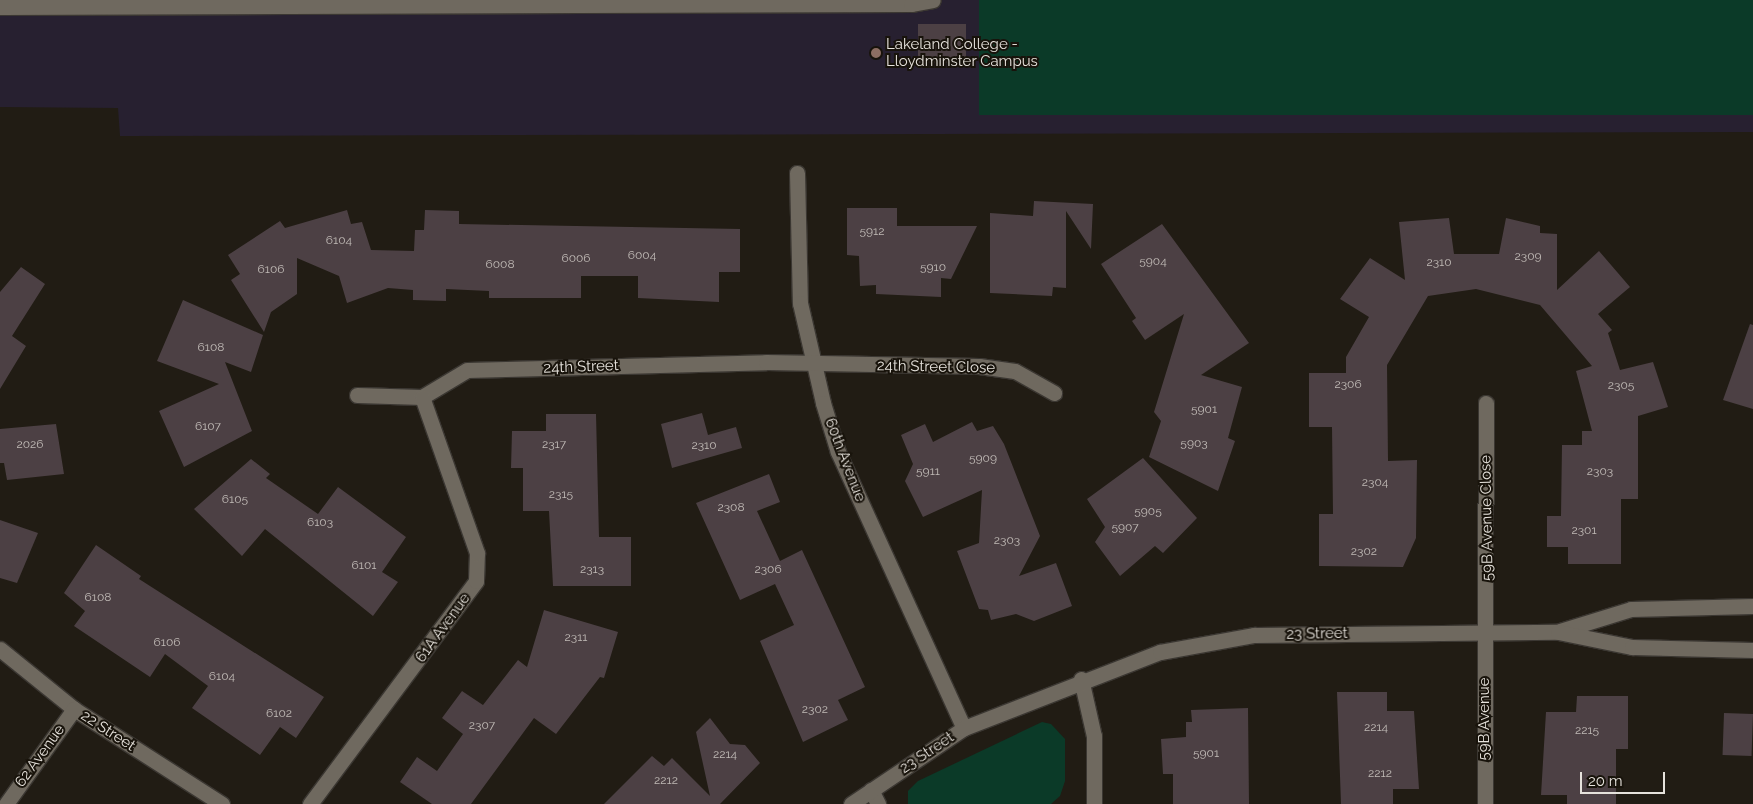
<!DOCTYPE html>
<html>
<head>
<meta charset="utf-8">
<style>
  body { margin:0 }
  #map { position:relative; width:1753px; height:804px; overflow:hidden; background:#211c14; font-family:Raleway,sans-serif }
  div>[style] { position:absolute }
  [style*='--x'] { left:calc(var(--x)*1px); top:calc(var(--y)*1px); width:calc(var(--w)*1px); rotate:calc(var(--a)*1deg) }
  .education>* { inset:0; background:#272030 }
  .green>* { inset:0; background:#0b3a28; transform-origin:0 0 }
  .building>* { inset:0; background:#4c4044; transform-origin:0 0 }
  .roads { filter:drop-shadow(1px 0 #3b3732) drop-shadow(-1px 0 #3b3732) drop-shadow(0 1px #3b3732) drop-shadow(0 -1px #3b3732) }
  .minor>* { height:15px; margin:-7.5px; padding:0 7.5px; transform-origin:7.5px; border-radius:7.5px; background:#6f695f }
  .dots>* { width:14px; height:14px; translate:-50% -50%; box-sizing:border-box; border:2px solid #18130b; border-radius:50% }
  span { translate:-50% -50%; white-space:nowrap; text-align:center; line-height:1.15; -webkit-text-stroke:4px #18130b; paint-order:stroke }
  .number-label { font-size:12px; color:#c0bab6 }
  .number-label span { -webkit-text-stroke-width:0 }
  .poi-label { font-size:15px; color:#e6e2dc }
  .left { translate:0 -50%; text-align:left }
  .street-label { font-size:15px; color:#e6e2dc }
  .scale { position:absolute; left:1580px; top:772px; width:85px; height:22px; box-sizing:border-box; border:2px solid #e6e2dc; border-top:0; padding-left:6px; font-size:15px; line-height:18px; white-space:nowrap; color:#e6e2dc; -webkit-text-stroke:4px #18130b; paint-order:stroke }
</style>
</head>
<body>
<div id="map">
  <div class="education">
    <i style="clip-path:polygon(0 0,1753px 0,1753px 132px,120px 136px,118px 108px,0 107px)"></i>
  </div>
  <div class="green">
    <i style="left:979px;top:0;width:774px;height:115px"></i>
    <i style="clip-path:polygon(1042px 722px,1051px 724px,1065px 739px,1065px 781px,1060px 796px,1051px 804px,908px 804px,908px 791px,918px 781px)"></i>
  </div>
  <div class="building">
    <i style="left:918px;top:24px;width:48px;height:39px"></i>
    <i style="clip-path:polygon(1034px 201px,1093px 204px,1091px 249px,1066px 211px,1066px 288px,1053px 287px,1052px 296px,990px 293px,990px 213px,1033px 216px)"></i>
    <i style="clip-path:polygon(847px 208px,897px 208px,897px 226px,977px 226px,951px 279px,941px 278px,941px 297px,876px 294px,876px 285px,860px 286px,859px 256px,847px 255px)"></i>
    <i style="clip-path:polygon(347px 210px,351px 224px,362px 222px,371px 250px,414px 251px,415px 230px,424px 230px,425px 210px,459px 211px,459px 224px,740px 229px,740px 272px,719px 272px,719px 302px,638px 298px,638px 276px,581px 276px,581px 298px,489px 298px,489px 291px,446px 289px,446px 301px,413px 300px,413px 290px,388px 288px,347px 303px,339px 276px,297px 258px,297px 294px,271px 312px,264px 332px,231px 280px,240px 274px,228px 255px,280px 221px,285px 228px)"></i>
    <i style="clip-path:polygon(1449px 218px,1454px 254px,1499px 254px,1506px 218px,1540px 226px,1540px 233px,1557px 234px,1557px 290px,1599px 251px,1630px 287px,1598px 314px,1612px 330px,1608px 333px,1620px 370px,1653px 362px,1668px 407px,1638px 416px,1638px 499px,1621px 499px,1621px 564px,1568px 564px,1568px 547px,1547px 547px,1547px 516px,1561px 516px,1562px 445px,1582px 445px,1582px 431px,1592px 431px,1576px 371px,1592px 366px,1540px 305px,1476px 289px,1428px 296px,1387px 365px,1388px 461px,1417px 460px,1416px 538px,1403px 567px,1319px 566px,1319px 514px,1333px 514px,1332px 427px,1309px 427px,1309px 373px,1346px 373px,1346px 357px,1369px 317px,1340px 299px,1370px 258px,1405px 280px,1399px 222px)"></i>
    <i style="clip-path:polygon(1162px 224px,1249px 343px,1201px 375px,1242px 387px,1228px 438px,1235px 441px,1218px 491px,1149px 457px,1161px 421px,1154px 412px,1184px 314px,1145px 340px,1132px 321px,1136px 318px,1101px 264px)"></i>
    <i style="clip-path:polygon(21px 267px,45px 284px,12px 336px,26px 346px,0 389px,0 292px)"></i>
    <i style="clip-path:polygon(183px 300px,263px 335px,251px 372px,225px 362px,252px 431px,184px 467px,159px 411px,219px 384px,157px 361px)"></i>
    <i style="clip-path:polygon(1750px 324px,1753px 325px,1753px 409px,1723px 400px)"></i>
    <i style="clip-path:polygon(702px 413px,708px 435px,736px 427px,742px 448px,672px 468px,661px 424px)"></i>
    <i style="clip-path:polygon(546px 414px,596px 414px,599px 537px,631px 537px,631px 586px,553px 586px,549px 511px,523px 511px,523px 468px,511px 468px,512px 431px,546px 431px)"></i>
    <i style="clip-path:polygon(972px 422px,977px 431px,993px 426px,1004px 444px,1040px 536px,1019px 576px,1056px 563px,1072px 606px,1034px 621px,1016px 614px,991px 620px,988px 610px,979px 609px,957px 551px,979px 543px,982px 490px,923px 517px,905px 481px,913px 464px,901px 435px,925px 424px,933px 442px)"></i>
    <i style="clip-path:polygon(56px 424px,64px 474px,7px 480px,4px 463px,0 463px,0 429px)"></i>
    <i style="clip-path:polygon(1143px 458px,1197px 518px,1163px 553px,1155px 546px,1120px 576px,1095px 542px,1105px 527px,1087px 499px)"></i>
    <i style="clip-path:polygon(251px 459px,270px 474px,266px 478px,318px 514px,338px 487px,406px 537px,382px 572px,398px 582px,373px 616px,265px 529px,242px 556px,194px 509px)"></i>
    <i style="clip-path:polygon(769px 474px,780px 502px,757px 511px,780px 561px,802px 550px,865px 687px,838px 700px,848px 720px,803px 742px,760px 641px,794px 625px,775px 584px,740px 600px,696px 503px)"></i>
    <i style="clip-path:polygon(0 520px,38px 533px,17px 583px,0 578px)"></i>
    <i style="clip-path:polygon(96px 545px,141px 576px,139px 579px,324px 697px,296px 738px,280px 727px,260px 755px,192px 708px,208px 686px,165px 654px,150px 677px,74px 626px,85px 611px,64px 593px)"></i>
    <i style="clip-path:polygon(544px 610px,618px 632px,604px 678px,600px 677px,556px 734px,534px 718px,471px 804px,432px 804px,400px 782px,417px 757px,437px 771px,463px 734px,442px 718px,462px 691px,483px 705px,518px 660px,527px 667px)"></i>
    <i style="clip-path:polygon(1337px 692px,1387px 692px,1387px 711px,1414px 711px,1419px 789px,1393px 789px,1393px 804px,1341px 804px)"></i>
    <i style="clip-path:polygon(1577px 696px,1628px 696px,1628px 749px,1616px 749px,1616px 804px,1567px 804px,1567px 795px,1541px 795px,1546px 712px,1576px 712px)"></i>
    <i style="clip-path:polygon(1248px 708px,1249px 804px,1173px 804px,1173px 774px,1163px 774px,1161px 739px,1186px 737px,1186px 722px,1192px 722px,1191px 710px)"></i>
    <i style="left:1724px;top:713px;width:29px;height:42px;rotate:2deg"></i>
    <i style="clip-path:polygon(710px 718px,730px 744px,745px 745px,760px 763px,720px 804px,604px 804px,652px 756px,664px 766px,672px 758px,710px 796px,696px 732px)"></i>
  </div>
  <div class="roads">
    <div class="minor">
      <i style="--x:0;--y:7;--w:911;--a:-0.19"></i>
      <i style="--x:911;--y:4;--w:22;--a:-10"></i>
      <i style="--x:797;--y:173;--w:130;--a:88.7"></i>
      <i style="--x:800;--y:303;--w:103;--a:77"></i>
      <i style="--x:823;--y:403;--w:51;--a:73"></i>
      <i style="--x:838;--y:452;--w:303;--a:65.5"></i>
      <i style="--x:357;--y:395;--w:65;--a:1.8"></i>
      <i style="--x:422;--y:397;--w:52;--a:-31"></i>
      <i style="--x:467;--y:370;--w:299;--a:-1.5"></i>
      <i style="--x:766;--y:362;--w:213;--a:1.1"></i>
      <i style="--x:979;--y:366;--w:36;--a:8"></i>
      <i style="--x:1015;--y:371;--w:45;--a:29.4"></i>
      <i style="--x:1560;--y:631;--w:74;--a:-17.2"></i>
      <i style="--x:1631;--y:609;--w:122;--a:-1.4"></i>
      <i style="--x:0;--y:649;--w:95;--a:39"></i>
      <i style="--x:74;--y:709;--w:176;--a:32.7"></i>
      <i style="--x:1081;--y:679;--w:58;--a:77.2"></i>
      <i style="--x:1094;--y:736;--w:68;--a:90"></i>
      <i style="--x:871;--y:790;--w:16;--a:63"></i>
      <i style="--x:6;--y:804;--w:117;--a:-54.4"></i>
      <i style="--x:310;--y:804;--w:278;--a:-53.3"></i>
      <i style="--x:476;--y:581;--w:28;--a:-88"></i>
      <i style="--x:477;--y:553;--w:165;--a:-109.4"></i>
      <i style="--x:851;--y:804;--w:136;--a:-33.9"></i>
      <i style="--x:964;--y:728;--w:210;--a:-21.2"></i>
      <i style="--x:1160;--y:652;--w:96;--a:-10.3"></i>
      <i style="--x:1254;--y:635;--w:304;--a:-0.6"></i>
      <i style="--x:1558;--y:632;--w:76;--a:11.5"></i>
      <i style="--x:1632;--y:647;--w:121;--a:1.4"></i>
      <i style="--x:1485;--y:804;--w:401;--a:-89.9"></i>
    </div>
  </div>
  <div class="dots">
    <i style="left:876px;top:53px;background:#8d6e63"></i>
  </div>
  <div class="number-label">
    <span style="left:872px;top:232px">5912</span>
    <span style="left:339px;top:241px">6104</span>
    <span style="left:642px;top:256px">6004</span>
    <span style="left:1528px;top:257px">2309</span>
    <span style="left:576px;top:259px">6006</span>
    <span style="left:1153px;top:262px">5904</span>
    <span style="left:1439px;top:263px">2310</span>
    <span style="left:500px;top:265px">6008</span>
    <span style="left:933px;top:268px">5910</span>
    <span style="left:271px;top:270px">6106</span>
    <span style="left:211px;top:348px">6108</span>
    <span style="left:1348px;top:385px">2306</span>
    <span style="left:1621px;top:386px">2305</span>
    <span style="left:1204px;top:410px">5901</span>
    <span style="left:208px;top:427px">6107</span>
    <span style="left:1194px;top:444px">5903</span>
    <span style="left:30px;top:445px">2026</span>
    <span style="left:554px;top:445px">2317</span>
    <span style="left:704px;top:446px">2310</span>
    <span style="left:983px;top:459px">5909</span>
    <span style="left:928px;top:472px">5911</span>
    <span style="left:1600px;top:472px">2303</span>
    <span style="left:1375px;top:483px">2304</span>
    <span style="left:561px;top:495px">2315</span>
    <span style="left:235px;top:500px">6105</span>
    <span style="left:731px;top:508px">2308</span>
    <span style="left:1148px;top:512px">5905</span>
    <span style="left:320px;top:523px">6103</span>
    <span style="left:1125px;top:528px">5907</span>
    <span style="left:1584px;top:531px">2301</span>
    <span style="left:1007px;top:541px">2303</span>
    <span style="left:1364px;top:552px">2302</span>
    <span style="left:364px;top:566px">6101</span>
    <span style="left:592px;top:570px">2313</span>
    <span style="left:768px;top:570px">2306</span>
    <span style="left:98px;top:598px">6108</span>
    <span style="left:576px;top:638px">2311</span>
    <span style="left:167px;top:643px">6106</span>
    <span style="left:222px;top:677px">6104</span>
    <span style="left:815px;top:710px">2302</span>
    <span style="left:279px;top:714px">6102</span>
    <span style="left:482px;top:726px">2307</span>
    <span style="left:1376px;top:728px">2214</span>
    <span style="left:1587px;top:731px">2215</span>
    <span style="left:1206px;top:754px">5901</span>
    <span style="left:725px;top:755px">2214</span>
    <span style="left:1380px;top:774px">2212</span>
    <span style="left:666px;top:781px">2212</span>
  </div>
  <div class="poi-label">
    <span class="left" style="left:886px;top:53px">Lakeland College -<br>Lloydminster Campus</span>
  </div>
  <div class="street-label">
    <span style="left:581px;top:367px;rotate:-2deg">24th Street</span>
    <span style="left:936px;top:367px;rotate:1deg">24th Street Close</span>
    <span style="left:845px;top:460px;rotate:69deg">60th Avenue</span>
    <span style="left:1487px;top:518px;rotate:-91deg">59B Avenue Close</span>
    <span style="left:443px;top:628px;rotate:-54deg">61A Avenue</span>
    <span style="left:1317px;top:634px;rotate:-1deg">23 Street</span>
    <span style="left:1485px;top:719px;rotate:-90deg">59B Avenue</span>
    <span style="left:108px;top:731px;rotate:33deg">22 Street</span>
    <span style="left:927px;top:753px;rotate:-34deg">23 Street</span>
    <span style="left:40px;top:756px;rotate:-54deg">62 Avenue</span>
  </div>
  <div class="scale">20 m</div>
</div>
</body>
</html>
